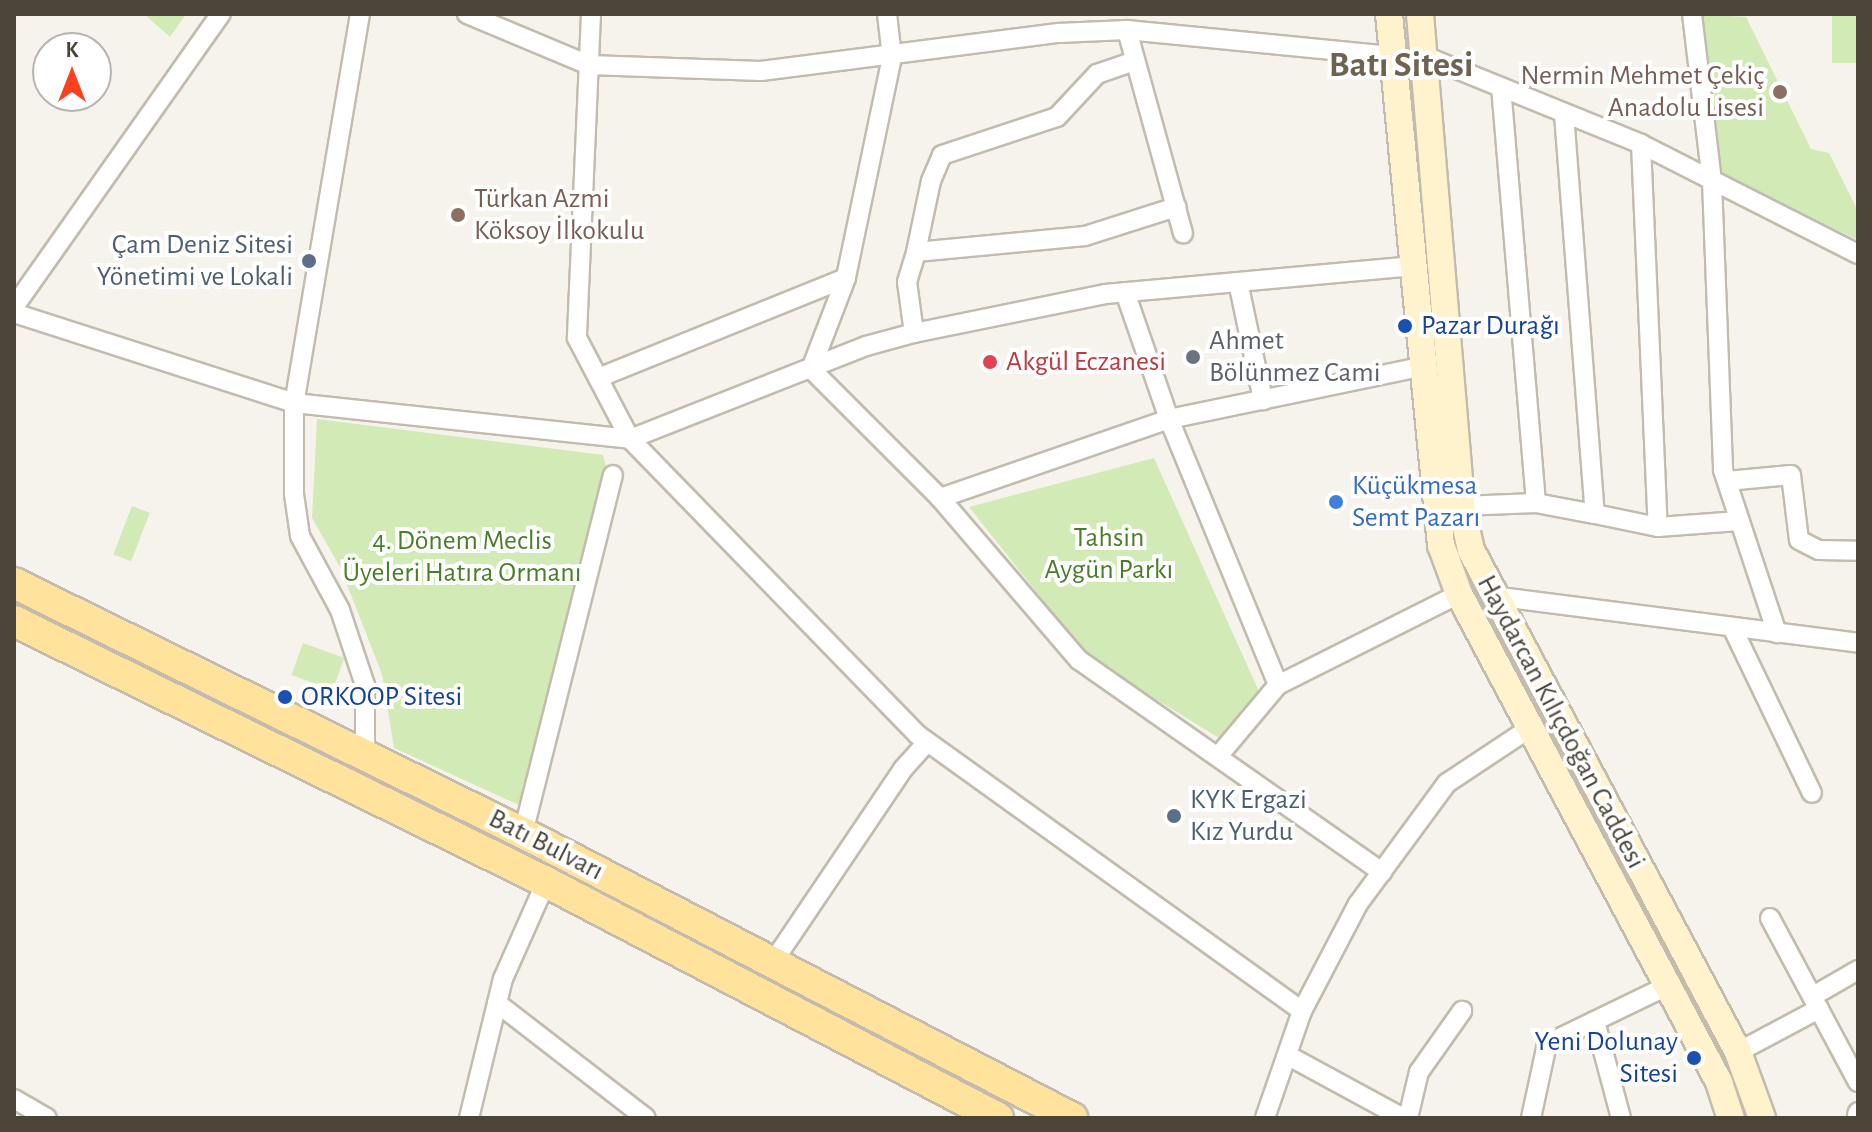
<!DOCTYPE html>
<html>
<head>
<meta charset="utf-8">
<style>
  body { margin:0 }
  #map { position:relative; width:1872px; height:1132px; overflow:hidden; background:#f6f3ec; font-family:"Alegreya Sans",sans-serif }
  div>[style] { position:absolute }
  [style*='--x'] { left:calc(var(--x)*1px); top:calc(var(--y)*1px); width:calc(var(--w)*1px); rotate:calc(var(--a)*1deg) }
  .green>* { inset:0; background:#d2eab5; transform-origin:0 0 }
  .roads { filter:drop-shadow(2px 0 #c2bbae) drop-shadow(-2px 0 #c2bbae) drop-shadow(0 2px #c2bbae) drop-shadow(0 -2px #c2bbae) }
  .street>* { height:18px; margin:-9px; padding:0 9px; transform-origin:9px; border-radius:9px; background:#fff }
  .secondary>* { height:26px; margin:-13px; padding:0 13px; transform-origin:13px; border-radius:13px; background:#fff3cd }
  .primary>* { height:30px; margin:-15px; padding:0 15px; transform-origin:15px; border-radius:15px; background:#ffe39c }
  .dots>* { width:22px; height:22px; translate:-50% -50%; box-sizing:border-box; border:4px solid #fff; border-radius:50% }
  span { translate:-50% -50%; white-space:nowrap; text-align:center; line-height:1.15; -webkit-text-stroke:8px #fff; paint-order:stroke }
  .education-label { font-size:28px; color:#785e54 }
  .right { translate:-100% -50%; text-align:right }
  .left { translate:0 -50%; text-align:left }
  .service-label { font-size:28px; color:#4e5e75 }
  .transit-label { font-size:28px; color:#164399 }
  .worship-label { font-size:28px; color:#5b616d }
  .health-label { font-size:28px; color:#be3a42 }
  .shop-label { font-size:28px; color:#366cbe }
  .park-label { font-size:28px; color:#4a7f2a }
  .street-label { font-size:28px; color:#4b4439 }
  .district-label { font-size:36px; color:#6e6250; font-weight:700 }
  .frame { position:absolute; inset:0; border:16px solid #4b4439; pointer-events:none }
  .north { position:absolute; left:32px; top:32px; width:80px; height:80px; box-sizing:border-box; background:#fff; border:2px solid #b7b4b0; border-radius:50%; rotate:0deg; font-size:22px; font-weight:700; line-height:32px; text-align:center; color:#4b4439 }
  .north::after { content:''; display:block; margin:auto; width:28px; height:36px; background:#fc3f1d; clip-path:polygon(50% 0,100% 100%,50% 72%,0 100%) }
</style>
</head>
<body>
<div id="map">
  <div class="green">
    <i style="clip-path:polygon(144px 14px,186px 14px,170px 37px)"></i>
    <i style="clip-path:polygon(1695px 14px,1746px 17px,1811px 149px,1829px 153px,1858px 211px,1858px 240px,1709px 171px)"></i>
    <i style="left:1832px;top:14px;width:26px;height:49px"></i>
    <i style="clip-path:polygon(317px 419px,603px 455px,607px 470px,519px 805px,394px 748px,382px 674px,340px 567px,312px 518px)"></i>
    <i style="clip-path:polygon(1154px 458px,1261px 696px,1219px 738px,1089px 658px,969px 507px)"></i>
    <i style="left:132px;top:506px;width:19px;height:52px;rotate:21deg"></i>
    <i style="left:303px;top:643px;width:44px;height:34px;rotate:20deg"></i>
  </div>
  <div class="roads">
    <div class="street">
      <i style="--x:360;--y:14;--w:395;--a:99.6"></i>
      <i style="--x:294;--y:403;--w:91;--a:90"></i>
      <i style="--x:294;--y:494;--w:42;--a:81.9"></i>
      <i style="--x:300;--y:536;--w:84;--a:61.6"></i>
      <i style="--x:340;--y:610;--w:79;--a:71.6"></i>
      <i style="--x:365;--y:685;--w:70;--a:90"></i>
      <i style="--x:467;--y:14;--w:132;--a:22.7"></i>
      <i style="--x:589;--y:65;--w:172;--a:2"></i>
      <i style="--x:761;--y:71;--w:300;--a:-7.3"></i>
      <i style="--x:1059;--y:33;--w:68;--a:-2.5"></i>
      <i style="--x:1127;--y:30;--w:265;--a:5.6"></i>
      <i style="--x:591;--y:14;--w:324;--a:92.5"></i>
      <i style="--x:577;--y:338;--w:114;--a:62.3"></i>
      <i style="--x:630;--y:439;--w:413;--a:45.8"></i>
      <i style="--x:918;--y:735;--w:473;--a:35.7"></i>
      <i style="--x:1302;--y:1011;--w:113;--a:109.1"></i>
      <i style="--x:887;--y:14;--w:43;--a:83.4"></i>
      <i style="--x:892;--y:57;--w:226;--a:101.8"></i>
      <i style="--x:846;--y:278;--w:97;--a:111"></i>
      <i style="--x:811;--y:369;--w:182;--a:45"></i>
      <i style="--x:940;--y:498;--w:213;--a:49.4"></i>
      <i style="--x:1079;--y:660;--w:370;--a:35"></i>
      <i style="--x:1692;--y:14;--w:168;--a:83.2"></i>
      <i style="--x:1712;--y:181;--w:289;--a:87.8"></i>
      <i style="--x:1723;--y:470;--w:172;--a:71.7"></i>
      <i style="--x:1127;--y:30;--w:211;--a:74.6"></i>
      <i style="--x:1422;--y:55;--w:236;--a:22.1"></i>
      <i style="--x:1641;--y:144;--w:243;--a:26.9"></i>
      <i style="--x:1564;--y:114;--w:401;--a:85.6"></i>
      <i style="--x:1595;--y:514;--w:64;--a:11.7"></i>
      <i style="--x:1658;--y:527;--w:81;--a:-4.2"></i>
      <i style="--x:1641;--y:144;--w:383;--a:87.5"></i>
      <i style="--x:916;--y:252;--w:73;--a:-78.1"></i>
      <i style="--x:931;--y:181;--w:28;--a:-67"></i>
      <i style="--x:942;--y:155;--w:121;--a:-18.3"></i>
      <i style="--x:1057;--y:117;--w:59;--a:-47.1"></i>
      <i style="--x:1097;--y:74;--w:39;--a:-19"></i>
      <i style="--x:1238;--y:282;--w:121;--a:78"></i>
      <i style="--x:1125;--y:292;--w:134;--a:70.9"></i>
      <i style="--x:1169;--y:419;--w:287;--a:67.7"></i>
      <i style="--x:14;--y:307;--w:359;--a:-54.8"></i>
      <i style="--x:14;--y:313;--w:294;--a:17.8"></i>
      <i style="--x:294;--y:403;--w:338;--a:6.1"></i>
      <i style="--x:630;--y:439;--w:254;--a:-21.5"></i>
      <i style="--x:866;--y:346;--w:50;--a:-15.2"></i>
      <i style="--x:914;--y:333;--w:196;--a:-11.5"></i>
      <i style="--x:1106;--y:294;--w:306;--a:-5.2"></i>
      <i style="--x:914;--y:333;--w:51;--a:-97.8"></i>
      <i style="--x:907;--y:282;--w:31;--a:-73"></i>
      <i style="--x:916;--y:252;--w:170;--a:-5.4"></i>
      <i style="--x:1085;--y:236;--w:96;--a:-17.7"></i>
      <i style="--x:598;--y:378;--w:267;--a:-22"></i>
      <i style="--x:1727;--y:481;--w:64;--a:-5.4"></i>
      <i style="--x:1791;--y:475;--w:65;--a:83"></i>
      <i style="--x:1799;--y:540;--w:22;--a:27"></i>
      <i style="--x:1819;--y:550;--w:39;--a:1"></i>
      <i style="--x:940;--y:498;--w:242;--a:-19"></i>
      <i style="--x:1169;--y:419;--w:256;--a:-11.7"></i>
      <i style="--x:1536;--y:503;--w:60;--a:10.6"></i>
      <i style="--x:1461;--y:506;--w:75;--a:-2.3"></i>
      <i style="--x:1536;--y:503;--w:417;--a:-94.8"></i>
      <i style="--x:1493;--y:596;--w:368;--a:7.3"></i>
      <i style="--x:1732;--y:627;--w:184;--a:64.3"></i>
      <i style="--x:1220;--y:754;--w:90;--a:-50"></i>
      <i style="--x:1278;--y:685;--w:203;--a:-26.7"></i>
      <i style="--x:523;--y:833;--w:369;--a:-75.9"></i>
      <i style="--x:1770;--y:918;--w:186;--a:61.8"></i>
      <i style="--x:773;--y:962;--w:233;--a:-56"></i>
      <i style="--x:903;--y:769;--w:36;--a:-48"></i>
      <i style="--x:1813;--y:996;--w:52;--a:-30"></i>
      <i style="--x:497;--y:1003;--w:188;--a:37.7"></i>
      <i style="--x:1302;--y:1011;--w:121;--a:-62.4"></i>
      <i style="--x:1358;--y:904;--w:150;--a:-53.7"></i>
      <i style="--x:1447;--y:783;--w:100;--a:-33.5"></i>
      <i style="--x:1595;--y:1021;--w:100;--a:75"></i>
      <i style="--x:1738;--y:1052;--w:92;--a:-28"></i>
      <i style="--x:1287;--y:1055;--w:132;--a:28.5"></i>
      <i style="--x:14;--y:1099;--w:38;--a:30"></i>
      <i style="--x:1857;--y:1115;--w:3;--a:-72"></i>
      <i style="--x:469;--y:1118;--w:143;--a:-76.3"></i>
      <i style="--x:503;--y:979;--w:106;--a:-66.1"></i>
      <i style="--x:1408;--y:1118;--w:47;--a:-76.6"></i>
      <i style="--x:1419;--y:1072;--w:75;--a:-54.8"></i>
      <i style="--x:1531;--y:1118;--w:76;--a:-77.8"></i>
      <i style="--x:1547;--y:1044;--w:133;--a:-25.8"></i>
    </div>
    <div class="secondary">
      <i style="--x:1389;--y:14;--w:534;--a:84.41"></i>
      <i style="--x:1441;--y:545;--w:52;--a:69.8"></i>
      <i style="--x:1459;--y:594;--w:553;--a:61.95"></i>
      <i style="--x:1719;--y:1082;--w:38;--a:72"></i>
      <i style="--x:1420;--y:14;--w:494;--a:85.2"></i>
      <i style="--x:1461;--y:506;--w:45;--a:77.2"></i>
      <i style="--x:1471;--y:550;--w:569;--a:61.99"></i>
      <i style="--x:1738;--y:1052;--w:70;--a:70"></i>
    </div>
    <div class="primary">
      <i style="--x:14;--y:583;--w:567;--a:26.16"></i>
      <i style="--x:523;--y:833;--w:619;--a:27.43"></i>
      <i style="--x:14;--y:621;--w:593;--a:26.13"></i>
      <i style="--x:546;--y:882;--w:510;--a:27.57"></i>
    </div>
  </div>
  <div class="dots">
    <i style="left:1780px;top:92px;background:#8d6e63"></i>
    <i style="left:458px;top:215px;background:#8d6e63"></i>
    <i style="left:309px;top:261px;background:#5c6f8a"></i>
    <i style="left:1405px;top:326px;background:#1a4fb4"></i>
    <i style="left:1193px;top:357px;background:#6b7280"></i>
    <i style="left:990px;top:362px;background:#e0444e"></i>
    <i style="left:1336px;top:502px;background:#3f7fe0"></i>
    <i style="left:285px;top:697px;background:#1a4fb4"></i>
    <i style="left:1174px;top:816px;background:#5c6f8a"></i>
    <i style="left:1694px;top:1058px;background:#1a4fb4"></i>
  </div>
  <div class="education-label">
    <span class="right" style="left:1764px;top:92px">Nermin Mehmet Çekiç<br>Anadolu Lisesi</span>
    <span class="left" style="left:474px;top:215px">Türkan Azmi<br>Köksoy İlkokulu</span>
  </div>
  <div class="service-label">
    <span class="right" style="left:293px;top:261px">Çam Deniz Sitesi<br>Yönetimi ve Lokali</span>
    <span class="left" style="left:1190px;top:816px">KYK Ergazi<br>Kız Yurdu</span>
  </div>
  <div class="transit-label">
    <span class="left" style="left:1421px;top:326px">Pazar Durağı</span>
    <span class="left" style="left:301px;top:697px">ORKOOP Sitesi</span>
    <span class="right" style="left:1678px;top:1058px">Yeni Dolunay<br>Sitesi</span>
  </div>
  <div class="worship-label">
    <span class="left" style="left:1209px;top:357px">Ahmet<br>Bölünmez Cami</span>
  </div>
  <div class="health-label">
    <span class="left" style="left:1006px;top:362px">Akgül Eczanesi</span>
  </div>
  <div class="shop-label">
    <span class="left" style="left:1352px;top:502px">Küçükmesa<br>Semt Pazarı</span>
  </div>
  <div class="park-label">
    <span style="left:1109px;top:554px">Tahsin<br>Aygün Parkı</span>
    <span style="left:462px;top:557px">4. Dönem Meclis<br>Üyeleri Hatıra Ormanı</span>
  </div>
  <div class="street-label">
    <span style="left:1561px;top:722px;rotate:62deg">Haydarcan Kılıçdoğan Caddesi</span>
    <span style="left:546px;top:845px;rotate:27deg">Batı Bulvarı</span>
  </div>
  <div class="district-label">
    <span style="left:1401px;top:66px">Batı Sitesi</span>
  </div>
  <div class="frame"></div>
  <div class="north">K</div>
</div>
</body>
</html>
